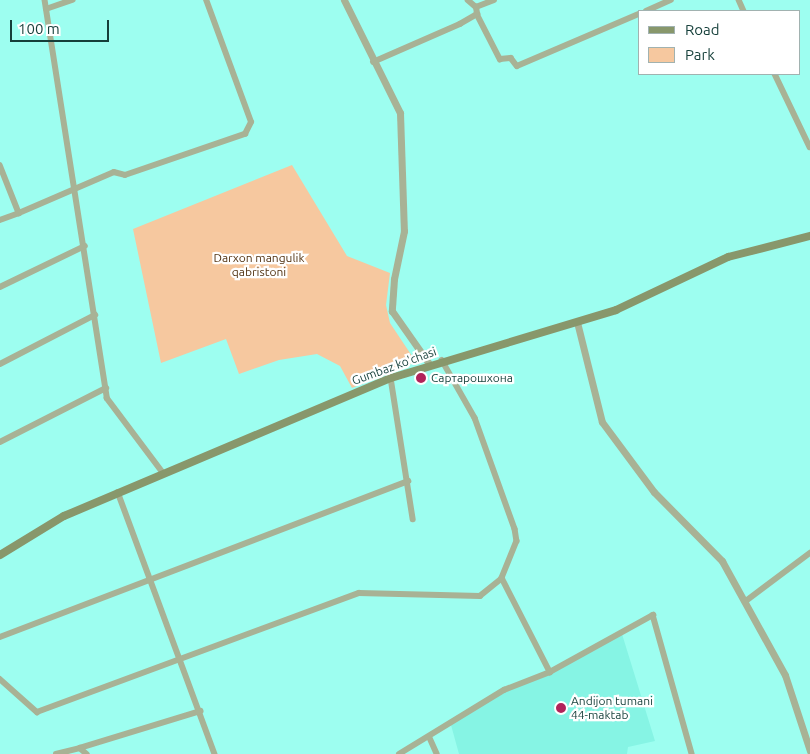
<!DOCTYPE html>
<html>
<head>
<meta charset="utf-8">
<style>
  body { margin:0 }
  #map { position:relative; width:810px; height:754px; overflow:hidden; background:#9dfef0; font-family:Ubuntu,sans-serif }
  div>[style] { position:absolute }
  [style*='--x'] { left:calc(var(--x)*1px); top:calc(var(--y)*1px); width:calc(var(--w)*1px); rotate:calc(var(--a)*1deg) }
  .built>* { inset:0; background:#86f4e4 }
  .green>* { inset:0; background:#f6c89f }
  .minor>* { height:5.5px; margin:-2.75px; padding:0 2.75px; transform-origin:2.75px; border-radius:2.75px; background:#a8b295 }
  .tertiary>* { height:7px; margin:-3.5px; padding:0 3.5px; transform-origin:3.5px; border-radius:3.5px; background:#a8b295 }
  .secondary>* { height:8px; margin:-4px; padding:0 4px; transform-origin:4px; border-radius:4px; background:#88976b }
  .dots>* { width:14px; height:14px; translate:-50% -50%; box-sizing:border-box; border:2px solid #fff; border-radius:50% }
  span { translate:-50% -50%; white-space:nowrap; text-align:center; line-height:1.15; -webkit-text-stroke:4.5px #fff; paint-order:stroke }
  .park-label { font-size:12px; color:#523312 }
  .street-label { font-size:12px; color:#153f3a }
  .poi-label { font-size:12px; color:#153f3a }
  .left { translate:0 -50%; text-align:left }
  .legend { position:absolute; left:638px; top:10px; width:162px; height:65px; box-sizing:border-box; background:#fff; border:1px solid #a1b2b0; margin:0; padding:6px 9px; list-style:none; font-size:15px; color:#153f3a }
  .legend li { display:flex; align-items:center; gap:10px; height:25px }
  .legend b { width:25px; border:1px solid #a1b2b0 }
  .scale { position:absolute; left:10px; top:20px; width:99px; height:22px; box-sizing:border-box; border:2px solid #153f3a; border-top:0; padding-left:6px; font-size:15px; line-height:18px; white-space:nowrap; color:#153f3a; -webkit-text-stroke:4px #fff; paint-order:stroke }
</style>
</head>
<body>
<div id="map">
  <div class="built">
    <i style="clip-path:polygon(622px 634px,655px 741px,628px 747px,627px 754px,459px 754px,451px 725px,504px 691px,549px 675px)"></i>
  </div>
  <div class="green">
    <i style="clip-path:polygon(292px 165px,347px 256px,390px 273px,386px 305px,390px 323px,416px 362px,352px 388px,340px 366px,317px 354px,279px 360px,239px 374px,226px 339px,161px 363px,133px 229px)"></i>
  </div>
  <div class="minor">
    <i style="--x:45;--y:0;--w:403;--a:81.1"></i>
    <i style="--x:107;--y:398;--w:95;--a:53.1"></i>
    <i style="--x:468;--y:0;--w:11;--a:41"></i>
    <i style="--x:476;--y:7;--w:19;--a:-21"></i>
    <i style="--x:739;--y:0;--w:12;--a:66"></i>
    <i style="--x:46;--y:9;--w:28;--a:-19"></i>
    <i style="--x:646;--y:11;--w:27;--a:-24"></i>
    <i style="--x:477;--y:14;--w:51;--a:62.9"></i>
    <i style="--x:500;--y:59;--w:11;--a:-5"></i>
    <i style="--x:511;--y:58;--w:10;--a:53"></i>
    <i style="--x:517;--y:66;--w:133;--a:-23.1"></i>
    <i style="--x:373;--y:62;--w:95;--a:-23.6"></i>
    <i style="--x:460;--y:24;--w:20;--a:-30"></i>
    <i style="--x:477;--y:14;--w:7;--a:-98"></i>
    <i style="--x:775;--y:74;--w:81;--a:64.4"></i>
    <i style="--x:0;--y:165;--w:52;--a:68.4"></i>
    <i style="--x:19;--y:213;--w:103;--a:-23.3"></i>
    <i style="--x:114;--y:172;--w:11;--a:15"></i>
    <i style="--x:125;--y:175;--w:127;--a:-18.9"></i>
    <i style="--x:245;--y:134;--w:13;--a:-63"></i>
    <i style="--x:251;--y:122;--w:130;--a:-110.2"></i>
    <i style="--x:0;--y:220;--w:20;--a:-20"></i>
    <i style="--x:0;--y:287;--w:94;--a:-25.8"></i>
    <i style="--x:442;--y:360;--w:67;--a:60.4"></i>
    <i style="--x:475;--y:418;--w:118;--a:70.2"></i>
    <i style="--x:515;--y:529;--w:12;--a:81"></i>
    <i style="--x:517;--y:541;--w:40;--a:112"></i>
    <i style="--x:0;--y:364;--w:107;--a:-27.3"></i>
    <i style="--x:391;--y:378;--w:143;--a:81.1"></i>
    <i style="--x:0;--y:442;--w:119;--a:-27"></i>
    <i style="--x:118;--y:492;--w:279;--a:69.7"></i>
    <i style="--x:746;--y:601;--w:80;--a:-36.9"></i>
    <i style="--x:0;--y:637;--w:437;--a:-20.9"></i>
    <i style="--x:0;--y:679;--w:50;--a:41.7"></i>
    <i style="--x:37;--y:712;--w:343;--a:-20.3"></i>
    <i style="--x:359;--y:593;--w:121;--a:1.4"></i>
    <i style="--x:480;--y:596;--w:28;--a:-39"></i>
    <i style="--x:502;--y:578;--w:106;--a:62.9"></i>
    <i style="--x:430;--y:738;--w:17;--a:66"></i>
    <i style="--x:80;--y:748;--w:126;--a:-17.1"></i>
    <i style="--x:56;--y:754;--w:25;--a:-14"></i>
    <i style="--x:80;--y:748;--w:9;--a:41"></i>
    <i style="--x:399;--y:754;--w:123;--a:-31.4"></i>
    <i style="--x:504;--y:690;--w:49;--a:-21.4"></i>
    <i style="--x:550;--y:672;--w:118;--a:-29"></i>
    <i style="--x:653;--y:615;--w:144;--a:74.3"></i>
  </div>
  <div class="tertiary">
    <i style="--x:344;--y:0;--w:126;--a:63.6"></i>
    <i style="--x:400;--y:113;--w:118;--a:88.1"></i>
    <i style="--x:404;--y:231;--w:49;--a:101.8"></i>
    <i style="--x:394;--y:279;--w:32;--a:94"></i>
    <i style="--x:392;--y:311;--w:66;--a:54.9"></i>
    <i style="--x:577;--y:322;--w:103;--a:76"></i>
    <i style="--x:602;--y:422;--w:87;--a:53.4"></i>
    <i style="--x:654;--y:492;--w:97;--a:45.4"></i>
    <i style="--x:722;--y:561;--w:130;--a:61.1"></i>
    <i style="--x:785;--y:675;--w:80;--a:71.8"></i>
  </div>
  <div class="secondary">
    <i style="--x:0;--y:555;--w:75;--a:-31.4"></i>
    <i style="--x:64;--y:516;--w:355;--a:-22.9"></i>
    <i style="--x:391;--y:378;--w:235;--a:-16.8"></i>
    <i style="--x:616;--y:310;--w:124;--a:-25.3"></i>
    <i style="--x:728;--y:257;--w:85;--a:-14.4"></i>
  </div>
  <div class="dots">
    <i style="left:421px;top:378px;background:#b1235a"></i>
    <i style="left:561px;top:708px;background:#b1235a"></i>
  </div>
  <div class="park-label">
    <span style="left:259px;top:265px">Darxon mangulik<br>qabristoni</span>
  </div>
  <div class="street-label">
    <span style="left:394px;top:366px;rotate:-20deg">Gumbaz ko'chasi</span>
  </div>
  <div class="poi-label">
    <span class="left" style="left:431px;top:378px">Сартарошхона</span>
    <span class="left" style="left:571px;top:708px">Andijon tumani<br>44-maktab</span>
  </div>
  <ul class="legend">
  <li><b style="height:6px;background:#88976b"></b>Road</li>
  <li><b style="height:14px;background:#f6c89f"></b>Park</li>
  </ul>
  <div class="scale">100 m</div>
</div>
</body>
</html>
